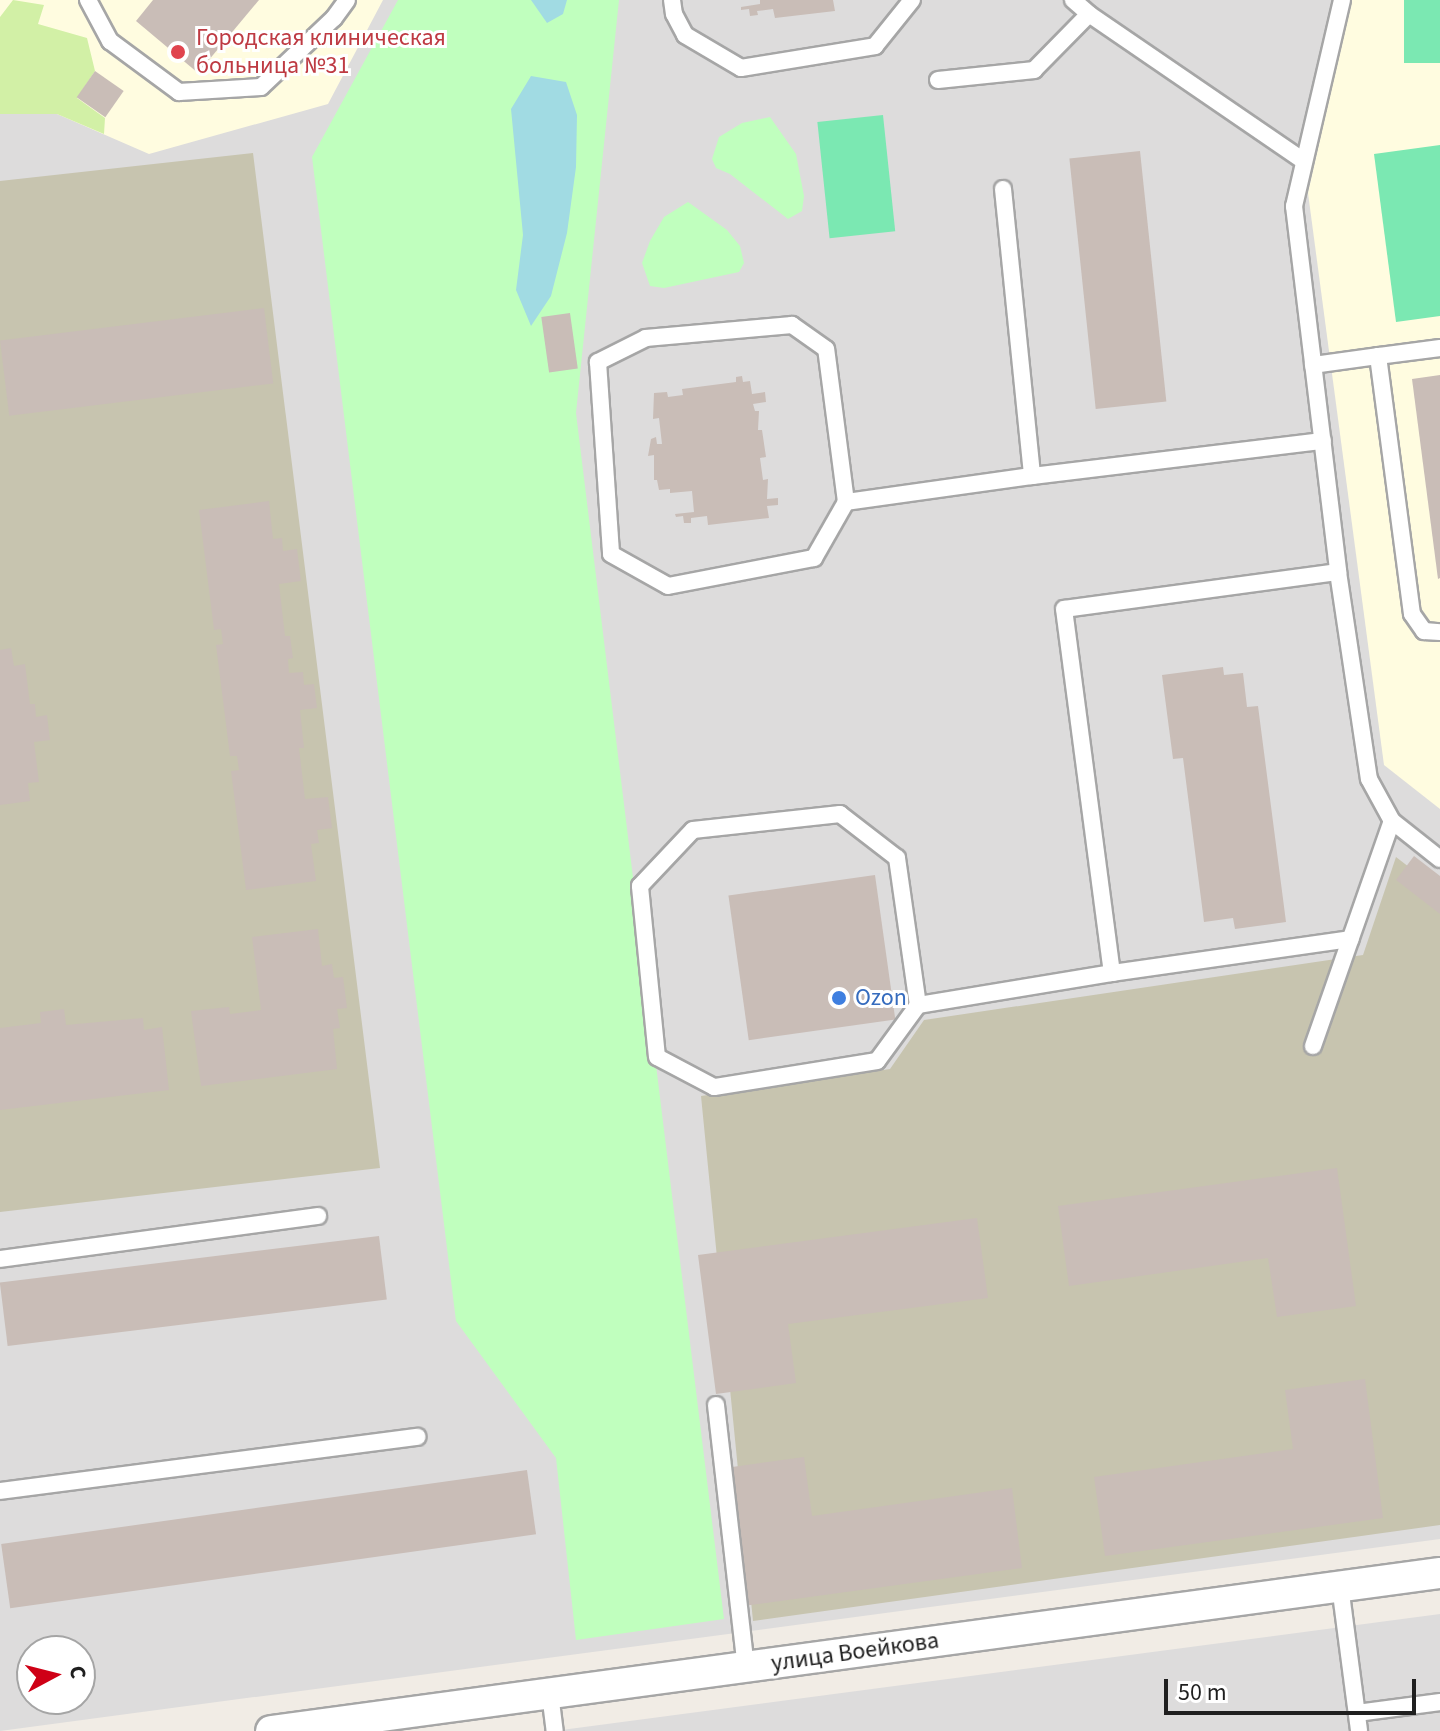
<!DOCTYPE html>
<html>
<head>
<meta charset="utf-8">
<style>
  body { margin:0 }
  #map { position:relative; width:1440px; height:1731px; overflow:hidden; background:#f1ece5; font-family:"Source Sans 3",sans-serif }
  div>[style] { position:absolute }
  [style*='--x'] { left:calc(var(--x)*1px); top:calc(var(--y)*1px); width:calc(var(--w)*1px); rotate:calc(var(--a)*1deg) }
  .residential>* { inset:0; background:#dddcdc }
  .education>* { inset:0; background:#fffce0 }
  .construction>* { inset:0; background:#c7c4af }
  .grass>* { inset:0; background:#d2f0a6 }
  .park>* { inset:0; background:#c0ffbe }
  .pitch>* { inset:0; background:#7be8b2; transform-origin:0 0 }
  .water>* { inset:0; background:#a1dbe3 }
  .building>* { inset:0; background:#c9bdb7; transform-origin:0 0 }
  .roads { filter:drop-shadow(2px 0 #a6a6a6) drop-shadow(-2px 0 #a6a6a6) drop-shadow(0 2px #a6a6a6) drop-shadow(0 -2px #a6a6a6) }
  .service>* { height:16px; margin:-8px; padding:0 8px; transform-origin:8px; border-radius:8px; background:#fff }
  .minor>* { height:30px; margin:-15px; padding:0 15px; transform-origin:15px; border-radius:15px; background:#fff }
  .dots>* { width:22px; height:22px; translate:-50% -50%; box-sizing:border-box; border:4px solid #fff; border-radius:50% }
  span { translate:-50% -50%; white-space:nowrap; text-align:center; line-height:1.15; -webkit-text-stroke:6px #fff; paint-order:stroke }
  .health-label { font-size:24px; color:#be3a42 }
  .left { translate:0 -50%; text-align:left }
  .shop-label { font-size:24px; color:#366cbe }
  .street-label { font-size:24px; color:#1f1f1f }
  .north { position:absolute; left:16px; top:1635px; width:80px; height:80px; box-sizing:border-box; background:#fff; border:2px solid #a5a5a5; border-radius:50%; rotate:83deg; font-size:22px; font-weight:700; line-height:32px; text-align:center; color:#1f1f1f }
  .north::after { content:''; display:block; margin:auto; width:28px; height:36px; background:#cf0016; clip-path:polygon(50% 0,100% 100%,50% 72%,0 100%) }
  .scale { position:absolute; left:1164px; top:1679px; width:252px; height:36px; box-sizing:border-box; border:4px solid #1f1f1f; border-top:0; padding-left:10px; font-size:24px; line-height:28px; white-space:nowrap; color:#1f1f1f; -webkit-text-stroke:6px #fff; paint-order:stroke }
</style>
</head>
<body>
<div id="map">
  <div class="residential">
    <i style="clip-path:polygon(evenodd,0 0,1440px 0,1440px 1539px,0 1731px,0 0,32px 1651px,80px 1651px,80px 1699px,32px 1699px,32px 1651px)"></i>
    <i style="clip-path:polygon(1440px 1614px,1440px 1731px,554px 1731px)"></i>
  </div>
  <div class="education">
    <i style="clip-path:polygon(0 0,383px 0,328px 104px,149px 154px,57px 114px,0 114px)"></i>
    <i style="clip-path:polygon(1351px 0,1440px 0,1440px 809px,1384px 765px,1308px 193px)"></i>
  </div>
  <div class="construction">
    <i style="clip-path:polygon(253px 153px,380px 1168px,0 1212px,0 181px)"></i>
    <i style="clip-path:polygon(1396px 857px,1440px 891px,1440px 1525px,753px 1621px,701px 1096px,890px 1069px,924px 1020px,1363px 955px)"></i>
  </div>
  <div class="grass">
    <i style="clip-path:polygon(13px 0,44px 5px,38px 24px,87px 38px,95px 71px,77px 98px,105px 118px,104px 134px,57px 114px,0 114px,0 17px)"></i>
  </div>
  <div class="park">
    <i style="clip-path:polygon(398px 0,619px 0,576px 413px,724px 1619px,576px 1640px,556px 1458px,456px 1321px,312px 157px)"></i>
    <i style="clip-path:polygon(770px 117px,796px 154px,804px 196px,802px 211px,788px 219px,730px 174px,716px 168px,712px 159px,719px 137px,742px 123px)"></i>
    <i style="clip-path:polygon(688px 202px,727px 230px,740px 246px,744px 263px,739px 272px,664px 288px,650px 286px,642px 263px,650px 241px,664px 217px)"></i>
  </div>
  <div class="pitch">
    <i style="left:1404px;top:0;width:36px;height:63px"></i>
    <i style="left:883px;top:115px;width:117px;height:66px;rotate:84deg"></i>
    <i style="clip-path:polygon(1440px 145px,1440px 316px,1396px 322px,1374px 154px)"></i>
  </div>
  <div class="water">
    <i style="clip-path:polygon(531px 0,567px 0,563px 14px,547px 23px)"></i>
    <i style="clip-path:polygon(531px 76px,566px 82px,577px 115px,576px 167px,567px 233px,551px 296px,531px 326px,516px 290px,523px 235px,511px 109px)"></i>
  </div>
  <div class="building">
    <i style="clip-path:polygon(153px 0,259px 0,198px 73px,136px 21px)"></i>
    <i style="clip-path:polygon(760px 0,833px 0,835px 11px,775px 18px,773px 9px,757px 11px,758px 15px,750px 16px,749px 9px,741px 10px,741px 7px,760px 4px)"></i>
    <i style="left:95px;top:71px;width:35px;height:32px;rotate:35deg"></i>
    <i style="left:1140px;top:151px;width:252px;height:71px;rotate:84deg"></i>
    <i style="left:264px;top:308px;width:76px;height:266px;rotate:83deg"></i>
    <i style="left:570px;top:313px;width:56px;height:29px;rotate:82deg"></i>
    <i style="clip-path:polygon(1440px 375px,1440px 578px,1438px 579px,1412px 379px)"></i>
    <i style="clip-path:polygon(742px 376px,743px 382px,750px 381px,752px 394px,765px 392px,766px 402px,753px 404px,755px 411px,759px 411px,758px 430px,762px 430px,766px 457px,760px 458px,763px 480px,768px 479px,767px 499px,778px 498px,778px 505px,767px 506px,769px 518px,708px 525px,707px 516px,691px 518px,691px 523px,684px 523px,683px 516px,676px 517px,675px 514px,694px 512px,692px 491px,670px 493px,670px 489px,659px 490px,657px 480px,654px 480px,654px 455px,648px 456px,651px 439px,656px 437px,657px 444px,662px 444px,659px 418px,653px 419px,654px 393px,667px 392px,668px 397px,683px 395px,682px 389px,736px 382px,736px 377px)"></i>
    <i style="clip-path:polygon(269px 501px,273px 539px,282px 538px,283px 551px,297px 549px,301px 581px,279px 584px,285px 636px,290px 636px,293px 658px,288px 659px,289px 673px,303px 672px,304px 685px,314px 684px,317px 708px,300px 710px,304px 748px,299px 748px,305px 799px,328px 797px,332px 828px,317px 830px,319px 843px,311px 844px,316px 881px,246px 890px,231px 771px,239px 770px,237px 756px,230px 756px,216px 645px,223px 644px,221px 629px,214px 630px,199px 510px)"></i>
    <i style="clip-path:polygon(11px 648px,14px 666px,25px 664px,30px 704px,35px 704px,36px 717px,47px 715px,50px 740px,34px 742px,39px 782px,28px 783px,30px 801px,0 805px,0 650px)"></i>
    <i style="clip-path:polygon(1223px 667px,1224px 675px,1243px 673px,1247px 707px,1258px 706px,1286px 922px,1235px 929px,1233px 918px,1204px 922px,1183px 758px,1173px 759px,1162px 675px)"></i>
    <i style="clip-path:polygon(1414px 856px,1440px 876px,1440px 914px,1396px 880px)"></i>
    <i style="left:875px;top:875px;width:146px;height:148px;rotate:82deg"></i>
    <i style="clip-path:polygon(318px 929px,322px 966px,332px 964px,334px 978px,343px 977px,347px 1008px,337px 1009px,340px 1028px,333px 1029px,337px 1069px,201px 1086px,191px 1011px,229px 1007px,230px 1014px,261px 1010px,252px 937px)"></i>
    <i style="clip-path:polygon(64px 1009px,66px 1025px,143px 1018px,144px 1030px,162px 1027px,169px 1090px,0 1110px,0 1028px,41px 1023px,40px 1012px)"></i>
    <i style="clip-path:polygon(1337px 1168px,1356px 1306px,1277px 1317px,1268px 1258px,1069px 1286px,1058px 1206px)"></i>
    <i style="clip-path:polygon(977px 1218px,988px 1298px,788px 1324px,796px 1383px,716px 1394px,698px 1255px)"></i>
    <i style="left:379px;top:1236px;width:64px;height:382px;rotate:83deg"></i>
    <i style="clip-path:polygon(1365px 1379px,1383px 1518px,1105px 1556px,1094px 1477px,1293px 1449px,1285px 1390px)"></i>
    <i style="clip-path:polygon(804px 1457px,812px 1516px,1012px 1488px,1022px 1568px,743px 1606px,725px 1468px)"></i>
    <i style="left:527px;top:1470px;width:65px;height:531px;rotate:82deg"></i>
  </div>
  <div class="roads">
    <div class="service">
      <i style="--x:88;--y:0;--w:47;--a:61.8"></i>
      <i style="--x:110;--y:41;--w:86;--a:36.5"></i>
      <i style="--x:179;--y:92;--w:82;--a:-3.5"></i>
      <i style="--x:261;--y:87;--w:100;--a:-43.4"></i>
      <i style="--x:334;--y:18;--w:22;--a:-54"></i>
      <i style="--x:672;--y:0;--w:14;--a:82"></i>
      <i style="--x:674;--y:14;--w:24;--a:62"></i>
      <i style="--x:685;--y:35;--w:65;--a:30.5"></i>
      <i style="--x:741;--y:68;--w:136;--a:-9.3"></i>
      <i style="--x:875;--y:46;--w:59;--a:-51.2"></i>
      <i style="--x:1073;--y:0;--w:21;--a:41"></i>
      <i style="--x:1342;--y:0;--w:212;--a:103.1"></i>
      <i style="--x:1294;--y:206;--w:369;--a:83.1"></i>
      <i style="--x:1338;--y:572;--w:209;--a:81.5"></i>
      <i style="--x:1369;--y:779;--w:48;--a:61.3"></i>
      <i style="--x:1392;--y:821;--w:61;--a:38.4"></i>
      <i style="--x:938;--y:80;--w:97;--a:-5.9"></i>
      <i style="--x:1034;--y:70;--w:78;--a:-45.5"></i>
      <i style="--x:1089;--y:14;--w:260;--a:34.4"></i>
      <i style="--x:1003;--y:189;--w:288;--a:84.2"></i>
      <i style="--x:1032;--y:476;--w:293;--a:-6.9"></i>
      <i style="--x:1440;--y:348;--w:63;--a:172.6"></i>
      <i style="--x:1378;--y:356;--w:260;--a:82.5"></i>
      <i style="--x:1412;--y:614;--w:21;--a:55"></i>
      <i style="--x:1424;--y:631;--w:16;--a:4"></i>
      <i style="--x:1313;--y:365;--w:66;--a:-7.9"></i>
      <i style="--x:846;--y:502;--w:154;--a:-97.4"></i>
      <i style="--x:826;--y:349;--w:42;--a:-144.8"></i>
      <i style="--x:792;--y:325;--w:147;--a:174.9"></i>
      <i style="--x:646;--y:338;--w:54;--a:153.4"></i>
      <i style="--x:598;--y:362;--w:192;--a:86.1"></i>
      <i style="--x:611;--y:554;--w:65;--a:29.3"></i>
      <i style="--x:668;--y:586;--w:149;--a:-10.9"></i>
      <i style="--x:814;--y:558;--w:64;--a:-60.3"></i>
      <i style="--x:846;--y:502;--w:188;--a:-8"></i>
      <i style="--x:1338;--y:572;--w:276;--a:172.3"></i>
      <i style="--x:1064;--y:609;--w:367;--a:82.5"></i>
      <i style="--x:1112;--y:973;--w:241;--a:-8.1"></i>
      <i style="--x:918;--y:1005;--w:69;--a:126.2"></i>
      <i style="--x:877;--y:1061;--w:165;--a:170.9"></i>
      <i style="--x:714;--y:1087;--w:64;--a:-152.2"></i>
      <i style="--x:657;--y:1057;--w:172;--a:-95.7"></i>
      <i style="--x:640;--y:886;--w:77;--a:-46.6"></i>
      <i style="--x:693;--y:830;--w:148;--a:-6.2"></i>
      <i style="--x:840;--y:814;--w:72;--a:37.7"></i>
      <i style="--x:897;--y:858;--w:148;--a:81.9"></i>
      <i style="--x:918;--y:1005;--w:197;--a:-9.4"></i>
      <i style="--x:1313;--y:1046;--w:238;--a:-70.7"></i>
      <i style="--x:0;--y:1259;--w:321;--a:-7.7"></i>
      <i style="--x:716;--y:1405;--w:264;--a:83.5"></i>
      <i style="--x:0;--y:1491;--w:421;--a:-7.4"></i>
      <i style="--x:1340;--y:1586;--w:146;--a:82.5"></i>
      <i style="--x:550;--y:1693;--w:38;--a:83"></i>
      <i style="--x:1357;--y:1713;--w:84;--a:-7.5"></i>
    </div>
    <div class="minor">
      <i style="--x:271;--y:1731;--w:1180;--a:-7.7"></i>
    </div>
  </div>
  <div class="dots">
    <i style="left:178px;top:52px;background:#e0444e"></i>
    <i style="left:839px;top:998px;background:#3f7fe0"></i>
  </div>
  <div class="health-label">
    <span class="left" style="left:196px;top:52px">Городская клиническая<br>больница №31</span>
  </div>
  <div class="shop-label">
    <span class="left" style="left:855px;top:998px">Ozon</span>
  </div>
  <div class="street-label">
    <span style="left:855px;top:1652px;rotate:-8deg">улица Воейкова</span>
  </div>
  <div class="north">С</div>
  <div class="scale">50 m</div>
</div>
</body>
</html>
